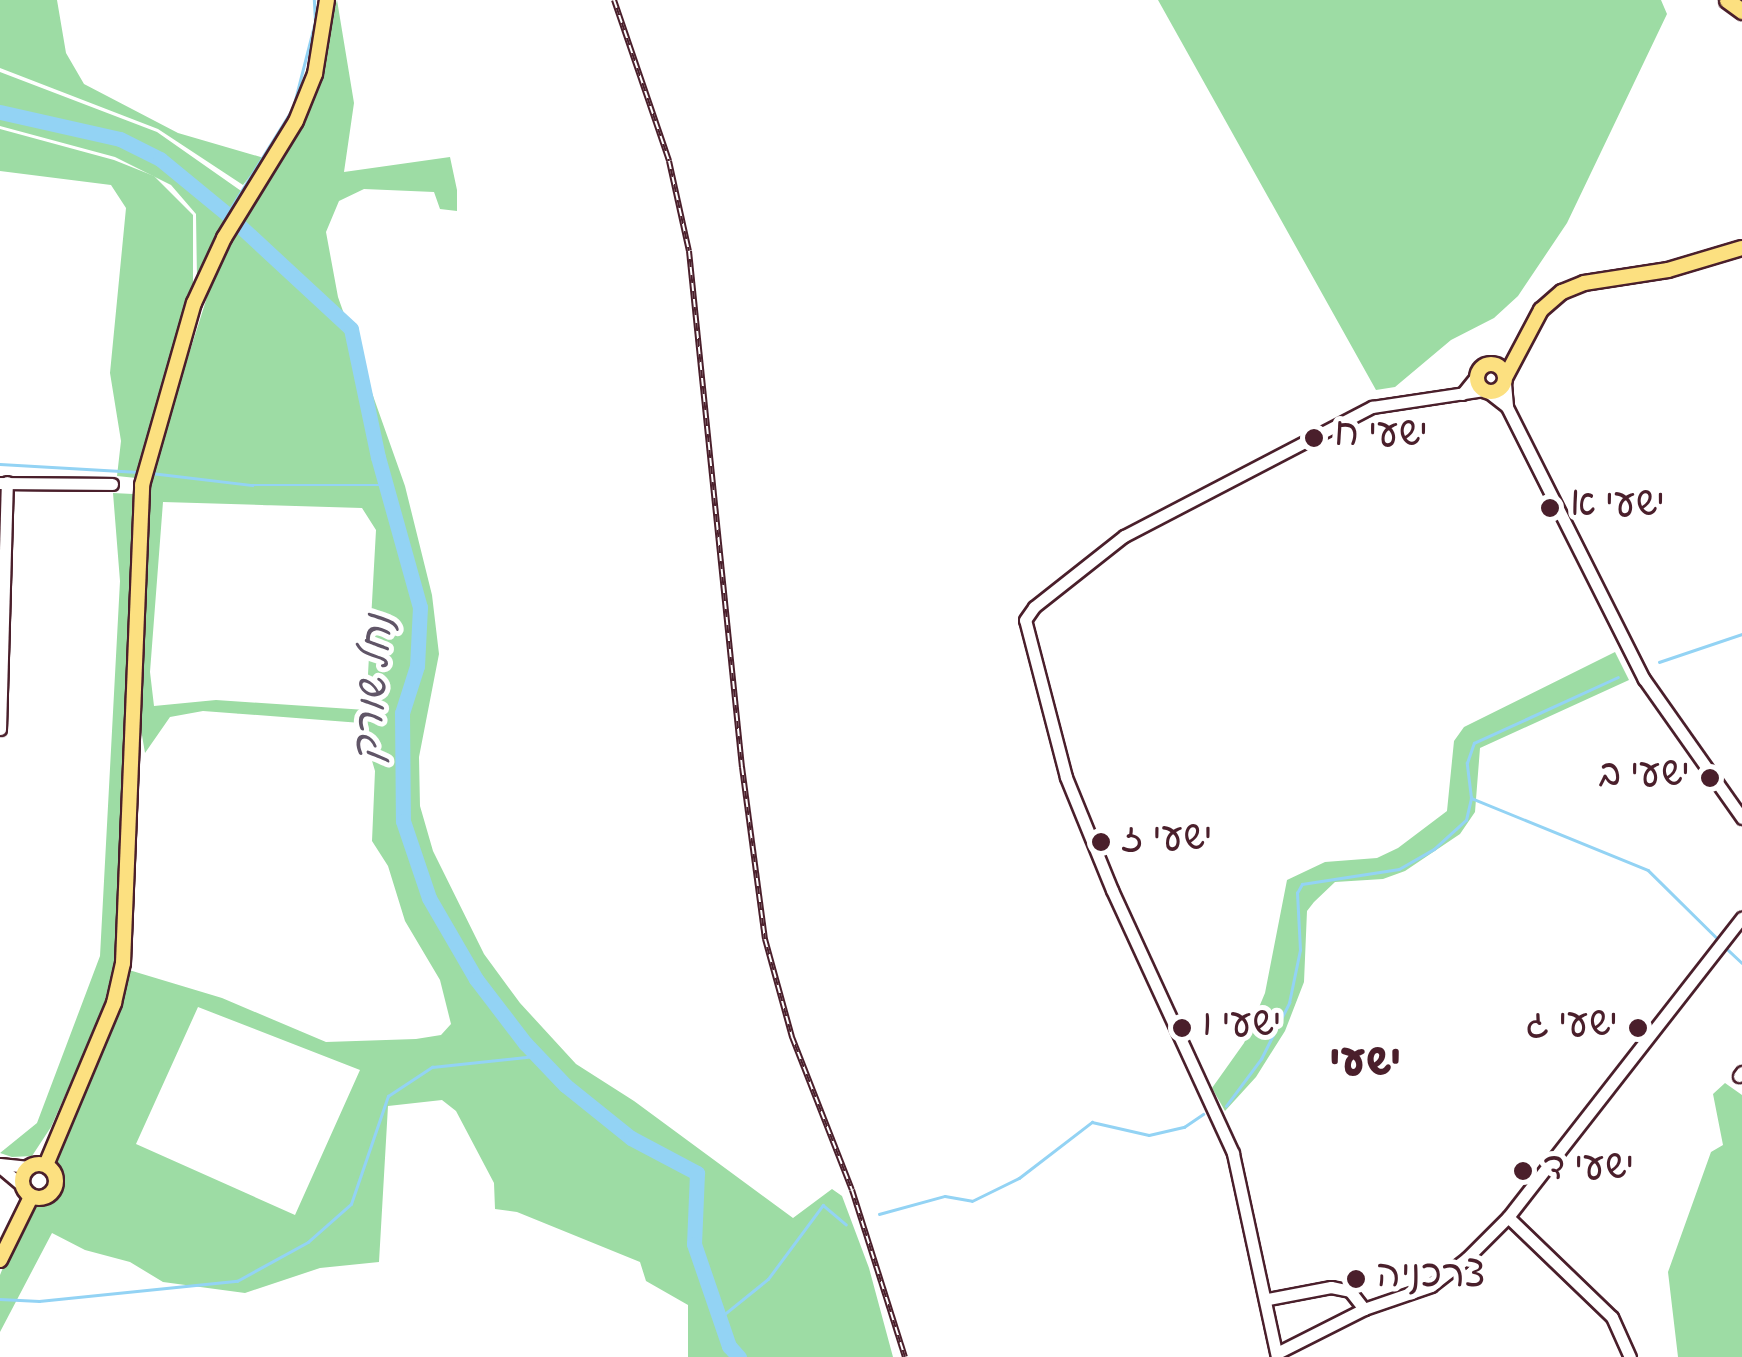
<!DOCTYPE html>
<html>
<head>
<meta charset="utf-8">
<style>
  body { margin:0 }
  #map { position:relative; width:1742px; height:1357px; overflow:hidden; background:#fff; font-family:Dekko,"Playpen Sans Hebrew",sans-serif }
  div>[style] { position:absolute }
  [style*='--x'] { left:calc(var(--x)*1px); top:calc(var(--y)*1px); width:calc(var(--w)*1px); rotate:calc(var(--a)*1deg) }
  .green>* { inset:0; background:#9ddca4 }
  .stream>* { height:2.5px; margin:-1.25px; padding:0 1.25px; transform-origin:1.25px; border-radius:1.25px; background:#93d3f4 }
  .river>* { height:15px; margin:-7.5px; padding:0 7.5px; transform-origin:7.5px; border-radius:7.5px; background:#93d3f4 }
  .roads { filter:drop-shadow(2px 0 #4a1f2b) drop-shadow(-2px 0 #4a1f2b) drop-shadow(0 2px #4a1f2b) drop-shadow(0 -2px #4a1f2b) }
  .minor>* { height:11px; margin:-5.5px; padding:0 5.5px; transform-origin:5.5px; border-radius:5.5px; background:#fff }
  .major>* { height:14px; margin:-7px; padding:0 7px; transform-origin:7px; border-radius:7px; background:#fce080 }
  .major>.ring { margin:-7px; padding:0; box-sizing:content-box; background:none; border:14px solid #fce080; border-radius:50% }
  .highway>* { height:15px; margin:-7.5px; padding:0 7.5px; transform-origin:7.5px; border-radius:7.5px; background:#fce080 }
  .rail>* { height:6px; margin-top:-3px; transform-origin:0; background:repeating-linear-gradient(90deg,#fff 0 8px,#4a1f2b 0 16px); box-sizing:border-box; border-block:2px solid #4a1f2b }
  .dots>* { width:28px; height:28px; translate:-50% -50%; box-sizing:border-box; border:5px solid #fff; border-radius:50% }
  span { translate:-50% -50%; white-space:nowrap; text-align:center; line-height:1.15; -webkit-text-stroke:10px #fff; paint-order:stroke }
  .poi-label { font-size:38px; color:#4a1f2b }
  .left { translate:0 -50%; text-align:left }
  .right { translate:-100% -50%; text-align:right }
  .water-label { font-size:40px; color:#605567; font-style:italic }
  .quarter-label { font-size:42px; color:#4a1f2b; font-weight:700 }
</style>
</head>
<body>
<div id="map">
  <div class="green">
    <i style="clip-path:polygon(0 0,57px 0,66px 53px,84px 84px,178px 133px,264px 158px,243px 185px,158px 129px,0 68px)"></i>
    <i style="clip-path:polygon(evenodd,337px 0,354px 103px,344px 172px,450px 157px,457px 190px,457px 211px,440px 209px,434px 192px,364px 189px,339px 201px,326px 232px,338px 297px,405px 486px,432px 595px,439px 654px,419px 757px,420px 806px,433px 851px,484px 954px,520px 1003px,576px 1064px,634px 1101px,793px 1218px,832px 1189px,842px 1196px,869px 1268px,893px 1357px,688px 1357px,688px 1305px,646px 1281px,640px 1262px,517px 1212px,495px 1209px,494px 1183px,456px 1111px,442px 1100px,388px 1106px,379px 1262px,320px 1268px,245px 1293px,163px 1282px,130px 1262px,85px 1250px,52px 1233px,0 1332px,0 1275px,23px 1218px,38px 1197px,50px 1191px,55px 1154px,123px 997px,129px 970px,222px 998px,326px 1042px,416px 1039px,441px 1035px,451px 1024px,440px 980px,405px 921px,388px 866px,372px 841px,375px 771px,361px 723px,203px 711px,170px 717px,145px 753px,136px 700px,147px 486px,209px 291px,228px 246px,286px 155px,311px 100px,337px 0,163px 502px,362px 508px,376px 530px,366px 710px,216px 700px,154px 706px,150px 672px,163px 502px,337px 0,198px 1007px,360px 1070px,295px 1215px,136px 1144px,198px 1007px)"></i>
    <i style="clip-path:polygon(1158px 0,1661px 0,1667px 14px,1567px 223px,1518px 296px,1494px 318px,1451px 340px,1395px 387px,1376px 390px)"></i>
    <i style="clip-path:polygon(0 72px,157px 132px,244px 193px,216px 234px,197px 280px,196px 214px,171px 185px,115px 157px,0 126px)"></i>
    <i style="clip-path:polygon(0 129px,114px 160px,154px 176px,193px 215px,193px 287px,136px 478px,117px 476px,121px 441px,110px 373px,126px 208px,111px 185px,0 171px)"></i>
    <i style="clip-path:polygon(113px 493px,133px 494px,119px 941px,103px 1009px,51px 1127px,32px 1156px,12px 1157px,0 1153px,37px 1123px,100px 956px,120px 581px)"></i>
    <i style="clip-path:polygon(1615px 652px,1629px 680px,1480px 748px,1475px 812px,1460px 834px,1405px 871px,1383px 879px,1335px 882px,1314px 902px,1307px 911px,1304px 982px,1285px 1031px,1256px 1077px,1225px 1111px,1212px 1088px,1244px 1043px,1265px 993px,1287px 880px,1325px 862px,1377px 858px,1398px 848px,1447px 811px,1454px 741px,1464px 727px)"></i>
    <i style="clip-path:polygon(1725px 1083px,1742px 1095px,1742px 1357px,1678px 1357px,1668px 1272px,1711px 1152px,1723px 1145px,1713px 1094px)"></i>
  </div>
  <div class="stream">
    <i style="--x:227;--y:214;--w:125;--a:-58.1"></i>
    <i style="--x:293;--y:108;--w:89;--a:-75.7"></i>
    <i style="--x:315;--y:22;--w:22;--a:-93"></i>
    <i style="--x:0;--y:464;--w:138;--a:3.3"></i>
    <i style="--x:151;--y:473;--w:102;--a:6.8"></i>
    <i style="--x:252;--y:485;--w:134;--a:0"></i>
    <i style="--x:1659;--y:662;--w:88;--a:-18.6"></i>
    <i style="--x:1471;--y:798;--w:191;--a:22.1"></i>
    <i style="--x:1648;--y:870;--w:101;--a:44.6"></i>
    <i style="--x:1725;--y:947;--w:23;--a:43"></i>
    <i style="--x:1226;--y:1106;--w:59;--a:-53.3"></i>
    <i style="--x:1261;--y:1059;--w:63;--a:-63.4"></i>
    <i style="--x:1289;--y:1003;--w:54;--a:-78.3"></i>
    <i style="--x:1300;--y:950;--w:57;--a:-93"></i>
    <i style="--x:1297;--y:893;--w:10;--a:-61"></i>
    <i style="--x:1302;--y:884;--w:98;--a:-8.8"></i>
    <i style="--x:1399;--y:869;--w:40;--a:-29.7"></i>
    <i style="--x:1434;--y:849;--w:43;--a:-42.2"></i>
    <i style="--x:1466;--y:820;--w:23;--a:-77"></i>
    <i style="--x:1471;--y:798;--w:35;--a:-97"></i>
    <i style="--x:1467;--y:763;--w:21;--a:-71"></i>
    <i style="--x:1474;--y:743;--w:158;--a:-24.6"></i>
    <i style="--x:879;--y:1214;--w:68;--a:-15.3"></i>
    <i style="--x:945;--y:1196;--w:27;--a:10"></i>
    <i style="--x:972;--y:1201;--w:52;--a:-26.1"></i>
    <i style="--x:1019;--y:1178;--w:92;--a:-37.5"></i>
    <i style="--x:1092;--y:1122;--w:58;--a:12.8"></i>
    <i style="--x:1149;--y:1135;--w:36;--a:-13"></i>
    <i style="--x:1184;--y:1127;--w:23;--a:-34"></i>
    <i style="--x:0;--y:1299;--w:39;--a:3"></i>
    <i style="--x:39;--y:1301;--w:199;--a:-5.8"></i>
    <i style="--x:237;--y:1281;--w:81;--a:-28.8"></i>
    <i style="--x:308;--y:1242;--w:57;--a:-41.5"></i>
    <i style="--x:351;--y:1204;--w:114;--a:-71.1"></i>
    <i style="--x:388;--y:1096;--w:53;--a:-33.4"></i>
    <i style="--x:432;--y:1067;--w:106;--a:-6"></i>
    <i style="--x:721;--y:1317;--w:60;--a:-39"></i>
    <i style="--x:768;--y:1279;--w:92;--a:-53.4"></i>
    <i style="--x:823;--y:1205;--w:30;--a:40"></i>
  </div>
  <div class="river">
    <i style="--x:0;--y:112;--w:123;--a:12.7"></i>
    <i style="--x:120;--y:139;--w:45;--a:26.6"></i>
    <i style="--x:160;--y:159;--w:87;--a:39.4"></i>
    <i style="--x:227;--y:214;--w:169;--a:42.8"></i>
    <i style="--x:351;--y:329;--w:131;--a:78.1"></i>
    <i style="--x:378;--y:457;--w:156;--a:74.4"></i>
    <i style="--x:420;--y:607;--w:59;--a:92.9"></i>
    <i style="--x:417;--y:666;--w:49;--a:107.7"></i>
    <i style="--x:402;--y:713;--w:108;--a:89.5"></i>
    <i style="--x:403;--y:821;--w:81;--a:71.3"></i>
    <i style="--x:429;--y:898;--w:94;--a:59.9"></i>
    <i style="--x:476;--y:979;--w:81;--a:52.6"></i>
    <i style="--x:525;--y:1043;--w:58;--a:46.4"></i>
    <i style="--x:565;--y:1085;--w:85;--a:38.8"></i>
    <i style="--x:631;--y:1138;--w:75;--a:27.9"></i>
    <i style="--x:697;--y:1173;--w:71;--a:92.4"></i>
    <i style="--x:694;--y:1244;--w:108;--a:71.1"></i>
    <i style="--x:729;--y:1346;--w:15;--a:48"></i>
  </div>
  <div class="roads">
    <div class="minor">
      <i style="--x:1505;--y:383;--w:24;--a:85"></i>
      <i style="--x:1488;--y:392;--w:24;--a:38"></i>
      <i style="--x:1507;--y:407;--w:305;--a:63.3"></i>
      <i style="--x:1644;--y:679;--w:170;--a:54.8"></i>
      <i style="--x:1462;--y:394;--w:26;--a:-51"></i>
      <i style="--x:0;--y:483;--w:112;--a:0.5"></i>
      <i style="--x:0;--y:729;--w:247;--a:-88.4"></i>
      <i style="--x:1739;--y:1076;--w:5;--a:-53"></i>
      <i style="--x:0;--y:1164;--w:29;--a:6"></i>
      <i style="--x:0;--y:1167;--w:30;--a:40"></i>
      <i style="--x:1508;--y:1217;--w:144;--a:43.9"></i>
      <i style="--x:1612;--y:1317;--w:44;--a:65.8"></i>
      <i style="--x:1268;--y:1299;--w:64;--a:-10.8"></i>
      <i style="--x:1331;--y:1287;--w:19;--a:12"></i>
      <i style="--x:1350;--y:1291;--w:23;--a:52"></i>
      <i style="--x:1277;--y:1353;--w:97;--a:-26.8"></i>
      <i style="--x:1364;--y:1309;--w:71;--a:-18.9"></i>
      <i style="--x:1431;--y:1286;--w:46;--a:-37.9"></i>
      <i style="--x:1467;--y:1258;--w:58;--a:-45"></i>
      <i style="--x:1508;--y:1217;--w:380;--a:-52"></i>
      <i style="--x:1277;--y:1357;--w:209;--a:-102.2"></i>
      <i style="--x:1233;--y:1153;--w:289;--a:-114.7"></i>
      <i style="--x:1112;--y:890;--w:122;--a:-112.2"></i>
      <i style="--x:1066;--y:777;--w:162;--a:-104.6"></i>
      <i style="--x:1025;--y:620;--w:16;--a:-55"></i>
      <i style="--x:1034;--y:607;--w:115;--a:-38.3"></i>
      <i style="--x:1124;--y:536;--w:280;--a:-27.5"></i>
      <i style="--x:1372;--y:407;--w:113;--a:-8.6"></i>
    </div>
    <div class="major">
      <i class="ring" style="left:1477px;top:364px;width:14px;height:14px"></i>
      <i style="--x:1506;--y:376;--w:75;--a:-62.1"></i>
      <i style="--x:1541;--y:310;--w:28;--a:-41"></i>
      <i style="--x:1562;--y:292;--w:24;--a:-22"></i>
      <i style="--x:1584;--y:283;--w:85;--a:-8.8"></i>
      <i style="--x:1668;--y:270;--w:77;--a:-16.6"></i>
      <i class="ring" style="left:22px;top:1164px;width:20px;height:20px"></i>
      <i style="--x:46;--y:1165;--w:176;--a:-67.2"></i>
      <i style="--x:114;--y:1003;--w:41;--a:-77.3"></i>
      <i style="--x:123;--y:963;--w:478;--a:-87.7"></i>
      <i style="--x:142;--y:485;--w:189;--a:-74.1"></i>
      <i style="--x:194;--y:303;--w:72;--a:-65.2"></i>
      <i style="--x:224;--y:238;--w:137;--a:-58.4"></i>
      <i style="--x:296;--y:121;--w:51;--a:-68"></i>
      <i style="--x:315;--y:74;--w:75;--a:-80.8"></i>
      <i style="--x:0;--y:1260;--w:70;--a:-63.8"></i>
    </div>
    <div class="highway">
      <i style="--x:1727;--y:0;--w:19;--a:36"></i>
    </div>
  </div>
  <div class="rail">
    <i style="--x:614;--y:0;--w:170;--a:71.1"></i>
    <i style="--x:669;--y:161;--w:92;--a:77.5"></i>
    <i style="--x:689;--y:251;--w:519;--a:84.14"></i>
    <i style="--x:742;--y:767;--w:174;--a:82.4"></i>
    <i style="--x:765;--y:939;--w:102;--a:74.6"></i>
    <i style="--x:792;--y:1037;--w:164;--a:68.6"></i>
    <i style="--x:852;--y:1190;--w:175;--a:72.4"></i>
  </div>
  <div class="dots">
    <i style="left:1314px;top:438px;background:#4a1f2b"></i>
    <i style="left:1550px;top:508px;background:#4a1f2b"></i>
    <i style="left:1710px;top:778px;background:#4a1f2b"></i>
    <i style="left:1101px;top:842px;background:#4a1f2b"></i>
    <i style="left:1182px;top:1028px;background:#4a1f2b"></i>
    <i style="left:1638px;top:1028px;background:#4a1f2b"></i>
    <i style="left:1523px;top:1171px;background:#4a1f2b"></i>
    <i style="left:1356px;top:1279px;background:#4a1f2b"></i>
  </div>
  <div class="poi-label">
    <span class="left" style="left:1334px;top:438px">ישעי ח</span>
    <span class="left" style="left:1570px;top:508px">ישעי א</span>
    <span class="right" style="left:1690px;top:778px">ישעי ב</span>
    <span class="left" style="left:1121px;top:842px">ישעי ז</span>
    <span class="left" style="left:1202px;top:1028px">ישעי ו</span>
    <span class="right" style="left:1618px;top:1028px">ישעי ג</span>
    <span class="left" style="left:1543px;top:1171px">ישעי ד</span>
    <span class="left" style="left:1376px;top:1279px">צרכניה</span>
  </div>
  <div class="water-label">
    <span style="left:378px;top:689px;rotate:-85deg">נחל שורק</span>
  </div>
  <div class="quarter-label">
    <span style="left:1365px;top:1066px">ישעי</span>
  </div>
</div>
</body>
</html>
